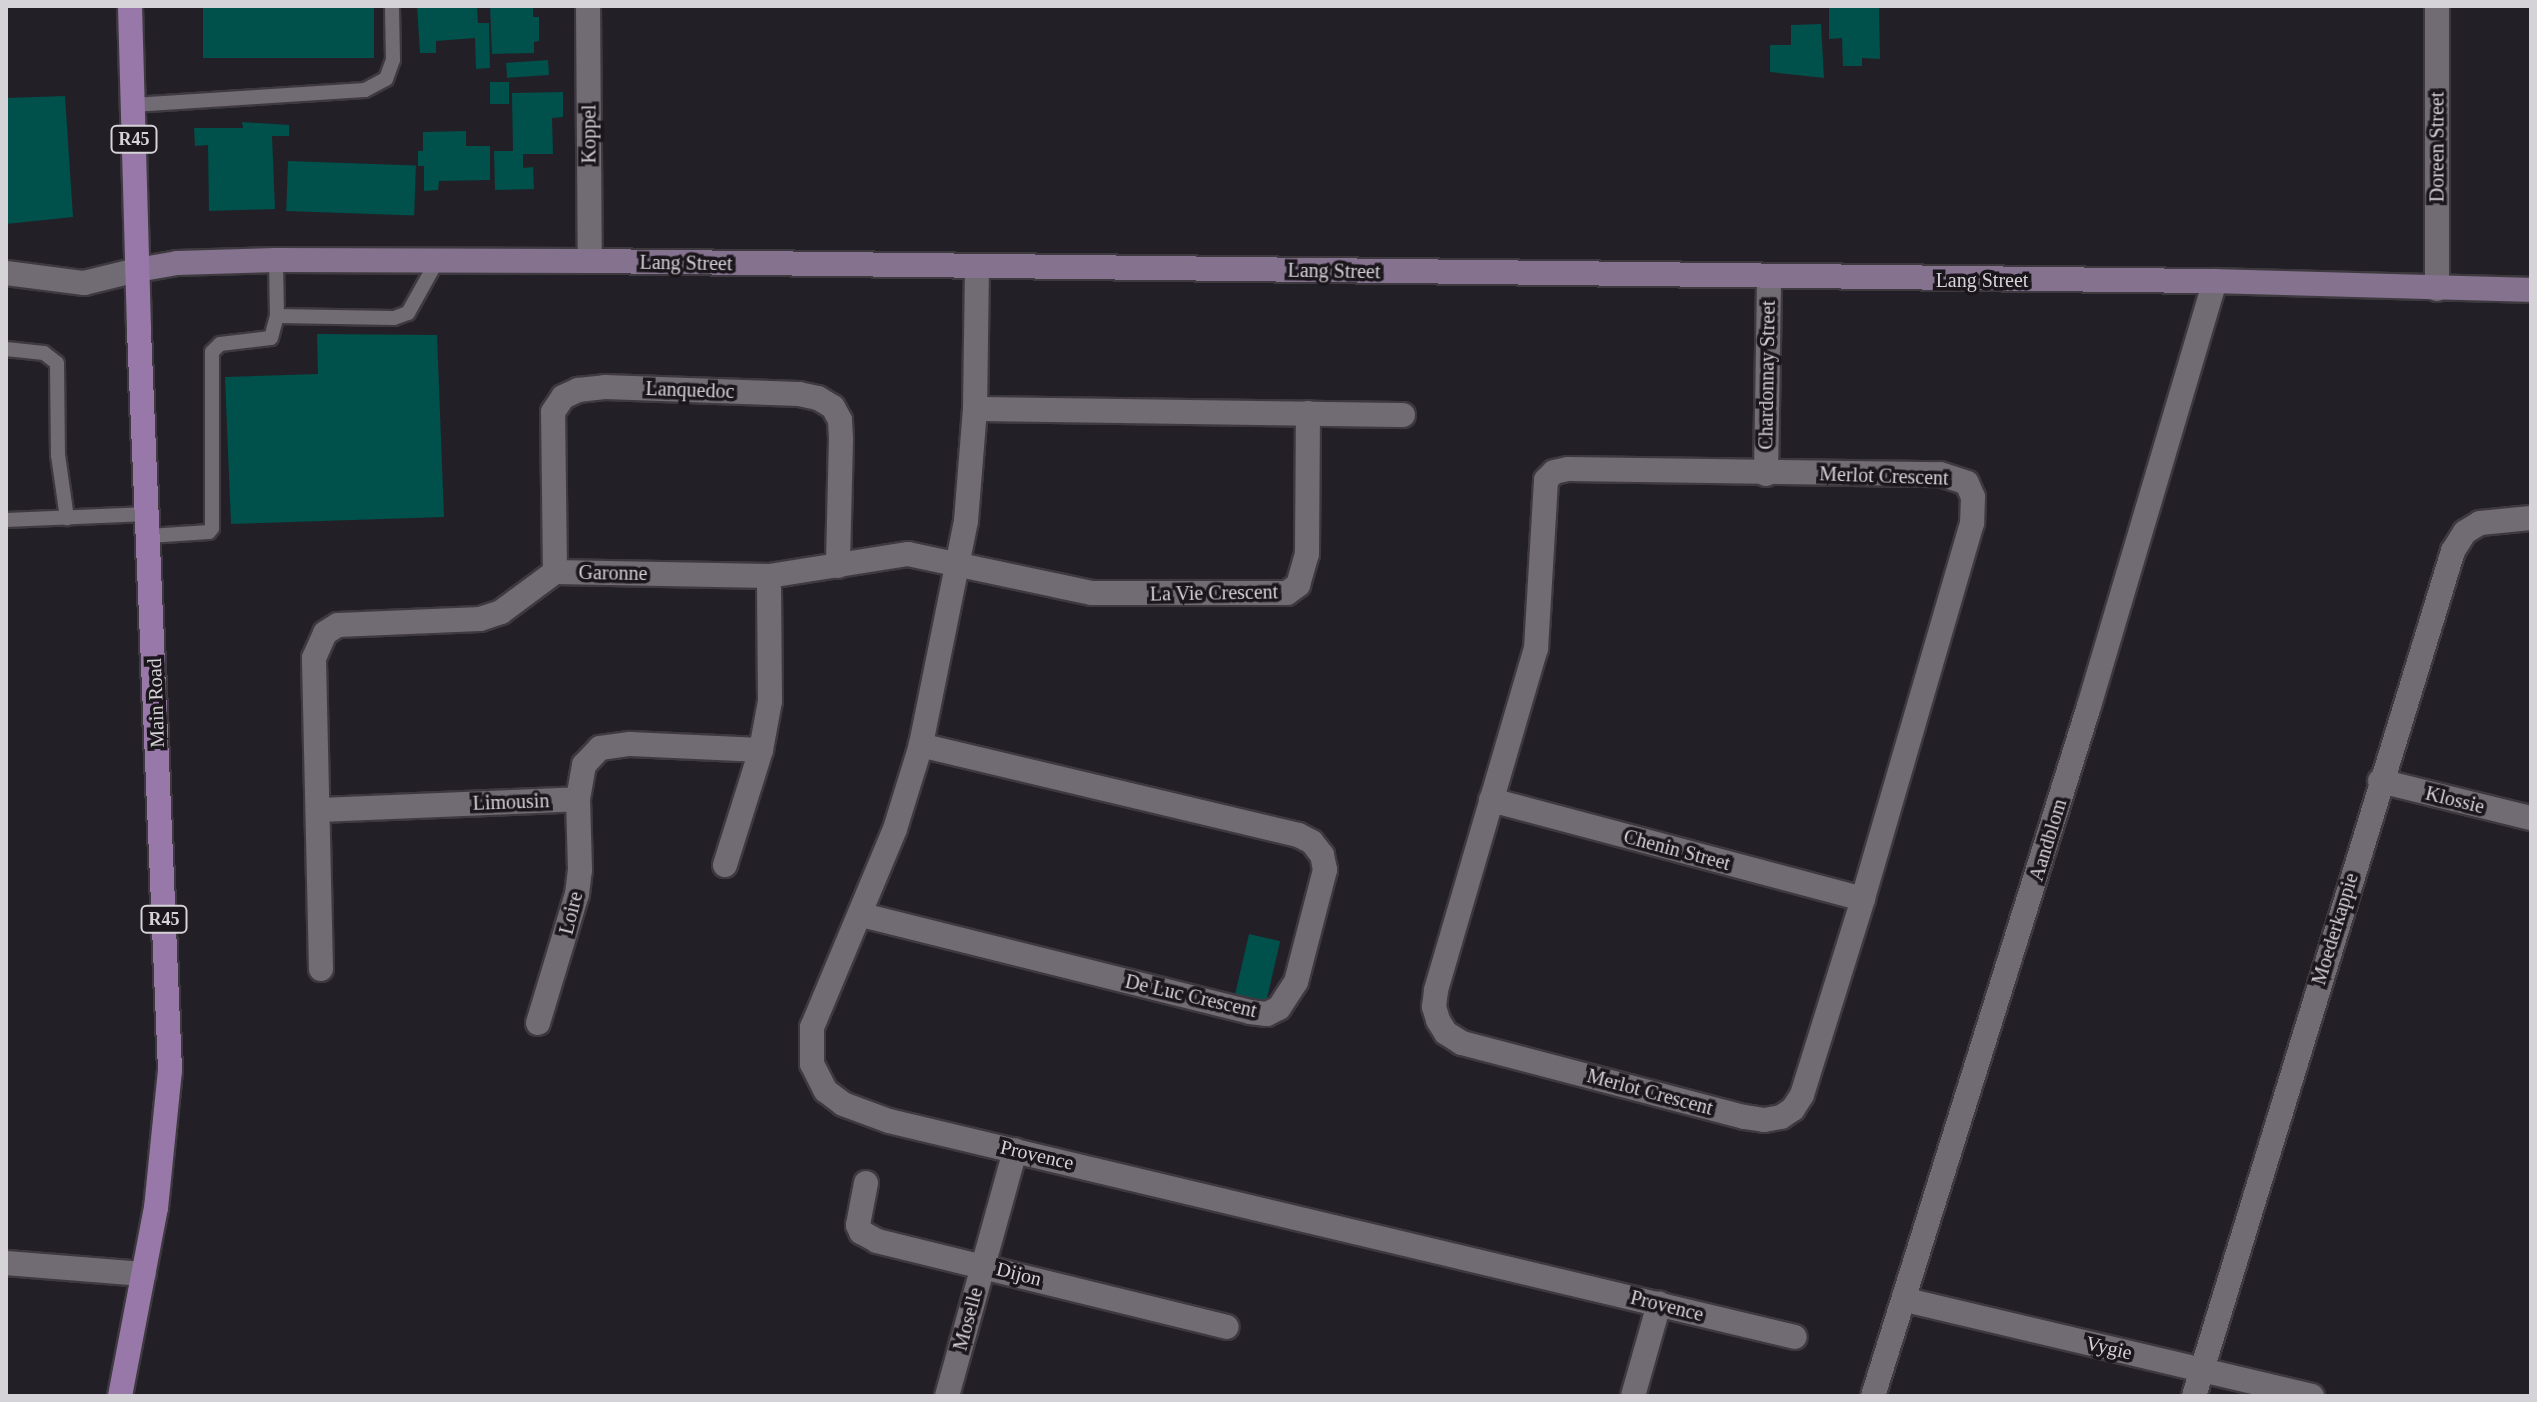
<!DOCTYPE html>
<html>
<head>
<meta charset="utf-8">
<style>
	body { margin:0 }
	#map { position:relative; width:2537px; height:1402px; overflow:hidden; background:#231f26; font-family:"Times New Roman",serif }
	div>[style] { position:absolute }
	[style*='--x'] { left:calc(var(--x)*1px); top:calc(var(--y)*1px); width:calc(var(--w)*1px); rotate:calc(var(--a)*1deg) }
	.building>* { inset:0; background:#00504b; transform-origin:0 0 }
	.roads { filter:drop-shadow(2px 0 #3d393f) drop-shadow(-2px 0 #3d393f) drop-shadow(0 2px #3d393f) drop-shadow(0 -2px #3d393f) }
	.lane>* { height:14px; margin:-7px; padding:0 7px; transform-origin:7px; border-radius:7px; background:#716b74 }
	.street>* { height:24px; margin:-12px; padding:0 12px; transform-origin:12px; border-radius:12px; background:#716b74 }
	.secondary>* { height:24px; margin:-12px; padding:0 12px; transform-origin:12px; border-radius:12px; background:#84728e }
	.primary>* { height:24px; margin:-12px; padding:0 12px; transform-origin:12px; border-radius:12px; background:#9878a8 }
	span { translate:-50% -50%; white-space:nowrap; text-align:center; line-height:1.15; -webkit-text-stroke:7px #1a161c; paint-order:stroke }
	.shield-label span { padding:2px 6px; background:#1a161c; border:2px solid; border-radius:6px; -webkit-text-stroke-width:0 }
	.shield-label { font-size:18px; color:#d6d3d8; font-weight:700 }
	.street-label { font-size:20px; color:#d6d3d8 }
	.frame { position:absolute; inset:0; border:8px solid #d6d3d8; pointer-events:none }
</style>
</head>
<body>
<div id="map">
	<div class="building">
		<div style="left:203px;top:6px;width:171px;height:52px"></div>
		<div style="clip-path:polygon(417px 6px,477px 6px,478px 23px,489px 23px,490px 68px,476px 69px,475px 38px,436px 41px,436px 53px,420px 53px)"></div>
		<div style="clip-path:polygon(490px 6px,533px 6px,533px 17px,539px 17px,539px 41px,534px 42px,534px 53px,492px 54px)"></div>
		<div style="clip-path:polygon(1829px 6px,1879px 6px,1880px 59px,1862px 58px,1862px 66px,1843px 66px,1842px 38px,1829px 39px)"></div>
		<div style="clip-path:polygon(1821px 24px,1824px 78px,1770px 72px,1770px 45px,1791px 45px,1791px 25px)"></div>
		<div style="left:548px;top:60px;width:15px;height:42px;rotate:86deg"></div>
		<div style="left:490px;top:82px;width:19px;height:22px"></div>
		<div style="clip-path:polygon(563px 92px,563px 117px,552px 118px,553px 154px,523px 154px,523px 168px,533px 167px,534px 189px,495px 190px,494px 151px,513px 151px,512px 93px)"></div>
		<div style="clip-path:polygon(65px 96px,73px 217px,6px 224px,6px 98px)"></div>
		<div style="clip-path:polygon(242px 122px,289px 125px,289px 136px,272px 136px,275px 209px,209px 211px,208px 145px,195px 146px,194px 128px,243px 128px)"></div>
		<div style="clip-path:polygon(466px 131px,466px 146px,490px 146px,490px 180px,439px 181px,438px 190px,424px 191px,424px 166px,418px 166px,418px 151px,423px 151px,423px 132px)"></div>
		<div style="left:288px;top:161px;width:128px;height:50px;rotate:2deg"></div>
		<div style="clip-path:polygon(317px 334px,437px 335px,444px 517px,231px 524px,225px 377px,318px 374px)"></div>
		<div style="left:1249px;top:934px;width:32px;height:73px;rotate:13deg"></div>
	</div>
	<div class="roads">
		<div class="lane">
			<div style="--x:133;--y:105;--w:232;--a:-3.7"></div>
			<div style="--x:365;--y:90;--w:24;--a:-28"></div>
			<div style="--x:386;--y:79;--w:20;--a:-70"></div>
			<div style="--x:393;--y:60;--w:54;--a:-91.1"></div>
			<div style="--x:276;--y:260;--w:56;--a:89"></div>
			<div style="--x:277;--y:316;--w:117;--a:1"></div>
			<div style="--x:394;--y:318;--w:15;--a:-20"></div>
			<div style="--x:408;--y:313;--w:60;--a:-60.9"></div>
			<div style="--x:6;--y:349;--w:38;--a:6"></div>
			<div style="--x:44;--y:353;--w:16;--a:38"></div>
			<div style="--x:57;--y:363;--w:92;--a:89.4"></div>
			<div style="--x:58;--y:455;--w:64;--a:81.9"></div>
			<div style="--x:6;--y:520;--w:142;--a:-2.4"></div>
			<div style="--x:149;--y:536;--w:60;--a:-3.8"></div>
			<div style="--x:209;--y:532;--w:5;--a:-53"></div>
			<div style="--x:212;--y:528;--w:176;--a:-90"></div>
			<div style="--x:212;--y:352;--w:11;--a:-45"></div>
			<div style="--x:220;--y:344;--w:51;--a:-6.7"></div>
			<div style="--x:271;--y:338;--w:23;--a:-75"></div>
		</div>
		<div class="street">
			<div style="--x:588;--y:6;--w:255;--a:89.6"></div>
			<div style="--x:977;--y:267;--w:142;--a:90.8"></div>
			<div style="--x:975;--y:409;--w:112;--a:94.6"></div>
			<div style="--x:966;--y:521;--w:228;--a:101.4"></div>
			<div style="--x:921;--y:745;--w:88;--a:107.2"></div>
			<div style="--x:895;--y:829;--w:215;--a:112.7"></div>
			<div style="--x:812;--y:1027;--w:37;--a:90"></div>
			<div style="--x:812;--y:1064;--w:30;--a:63"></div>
			<div style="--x:826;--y:1091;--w:21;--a:37"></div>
			<div style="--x:843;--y:1104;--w:49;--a:20.3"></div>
			<div style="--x:889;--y:1121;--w:931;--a:13.41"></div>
			<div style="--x:6;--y:273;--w:79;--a:7.3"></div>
			<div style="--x:84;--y:283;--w:55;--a:-13.8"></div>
			<div style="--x:2437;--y:289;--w:283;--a:-90"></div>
			<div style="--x:975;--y:409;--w:428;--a:0.8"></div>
			<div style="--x:1568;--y:469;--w:372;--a:0.8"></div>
			<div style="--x:1940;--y:474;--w:28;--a:18"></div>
			<div style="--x:1967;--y:483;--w:15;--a:67"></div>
			<div style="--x:1973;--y:497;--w:26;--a:92"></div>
			<div style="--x:1972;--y:523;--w:391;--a:106.2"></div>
			<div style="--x:1863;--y:899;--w:205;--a:107.3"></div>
			<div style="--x:1802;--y:1095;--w:17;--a:123"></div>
			<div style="--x:1793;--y:1109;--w:14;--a:146"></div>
			<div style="--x:1781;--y:1117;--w:17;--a:170"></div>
			<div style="--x:1764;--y:1120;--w:20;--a:-171"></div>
			<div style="--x:1744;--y:1117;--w:292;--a:-165.3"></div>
			<div style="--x:1462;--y:1043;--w:19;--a:-148"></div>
			<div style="--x:1446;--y:1033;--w:15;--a:-122"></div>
			<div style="--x:1438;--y:1020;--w:14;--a:-107"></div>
			<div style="--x:1434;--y:1007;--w:17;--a:-83"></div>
			<div style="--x:1436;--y:990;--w:355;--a:-73.7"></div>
			<div style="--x:1536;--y:649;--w:169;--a:-86.6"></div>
			<div style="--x:1546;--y:480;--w:11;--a:-45"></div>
			<div style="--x:1554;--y:472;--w:14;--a:-12"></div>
			<div style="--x:1766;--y:474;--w:197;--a:-89.1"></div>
			<div style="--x:555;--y:572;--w:160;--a:-90.7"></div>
			<div style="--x:553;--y:412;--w:18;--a:-56"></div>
			<div style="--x:563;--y:397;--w:17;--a:-25"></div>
			<div style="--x:578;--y:390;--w:27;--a:-6"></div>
			<div style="--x:605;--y:387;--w:194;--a:2.1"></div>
			<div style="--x:799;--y:394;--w:19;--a:12"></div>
			<div style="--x:818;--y:398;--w:17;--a:31"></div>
			<div style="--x:833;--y:407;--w:15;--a:62"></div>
			<div style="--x:840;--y:420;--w:19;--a:87"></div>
			<div style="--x:841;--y:439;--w:127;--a:91.4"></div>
			<div style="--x:2380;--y:781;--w:155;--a:13.8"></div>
			<div style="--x:1491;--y:800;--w:385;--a:14.9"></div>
			<div style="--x:320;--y:810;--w:258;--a:-2.4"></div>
			<div style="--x:578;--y:799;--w:35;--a:-80"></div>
			<div style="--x:584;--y:765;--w:23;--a:-47"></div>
			<div style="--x:600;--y:748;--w:30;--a:-8"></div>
			<div style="--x:630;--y:744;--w:131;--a:2.6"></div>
			<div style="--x:725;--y:865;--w:121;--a:-72.6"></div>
			<div style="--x:761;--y:750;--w:50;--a:-79.6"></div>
			<div style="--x:770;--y:701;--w:125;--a:-90.5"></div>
			<div style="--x:862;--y:915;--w:400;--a:14"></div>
			<div style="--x:1250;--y:1012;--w:17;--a:7"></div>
			<div style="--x:1267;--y:1014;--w:13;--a:-27"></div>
			<div style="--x:1279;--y:1008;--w:31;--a:-57"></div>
			<div style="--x:1296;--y:982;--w:116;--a:-75.5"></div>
			<div style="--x:1325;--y:870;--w:15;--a:-101"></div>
			<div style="--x:1322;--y:855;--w:16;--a:-128"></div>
			<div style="--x:1312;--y:842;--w:16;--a:-153"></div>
			<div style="--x:1298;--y:835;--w:388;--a:-166.6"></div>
			<div style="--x:321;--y:969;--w:311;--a:-91.3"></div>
			<div style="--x:314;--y:658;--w:27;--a:-66"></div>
			<div style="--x:325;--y:633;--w:15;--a:-32"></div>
			<div style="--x:338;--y:625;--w:142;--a:-2.4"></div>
			<div style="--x:480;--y:619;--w:22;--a:-18"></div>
			<div style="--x:501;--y:612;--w:67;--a:-36.5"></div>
			<div style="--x:555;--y:572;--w:214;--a:1.1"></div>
			<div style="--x:769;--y:576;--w:141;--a:-9"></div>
			<div style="--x:908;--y:554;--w:188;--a:12"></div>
			<div style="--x:1092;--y:593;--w:195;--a:0"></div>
			<div style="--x:1287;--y:593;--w:14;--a:-36"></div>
			<div style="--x:1298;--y:585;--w:32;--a:-74"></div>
			<div style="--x:1307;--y:554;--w:141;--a:-89.6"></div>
			<div style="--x:538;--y:1023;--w:135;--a:-73.2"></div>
			<div style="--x:577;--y:894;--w:24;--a:-83"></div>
			<div style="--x:580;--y:870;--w:71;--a:-91.6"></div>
			<div style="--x:866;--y:1183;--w:43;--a:100.8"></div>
			<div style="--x:858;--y:1225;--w:8;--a:67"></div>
			<div style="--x:861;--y:1232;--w:18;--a:29"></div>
			<div style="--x:877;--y:1241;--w:360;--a:13.8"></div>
			<div style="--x:6;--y:1263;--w:138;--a:4.6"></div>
			<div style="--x:1906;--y:1300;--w:417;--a:13.3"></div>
			<div style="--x:947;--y:1396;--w:255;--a:-74.5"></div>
			<div style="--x:1633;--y:1396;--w:96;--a:-74.2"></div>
			<div style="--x:1873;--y:1396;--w:723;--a:-72.62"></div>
			<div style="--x:2089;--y:706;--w:443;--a:-73.5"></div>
			<div style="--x:2194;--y:1396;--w:884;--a:-72.96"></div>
			<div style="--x:2453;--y:551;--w:22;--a:-58"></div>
			<div style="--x:2465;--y:532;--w:17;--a:-31"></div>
			<div style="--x:2480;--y:523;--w:51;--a:-5.6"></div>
		</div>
		<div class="secondary">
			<div style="--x:137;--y:270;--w:41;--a:-9.9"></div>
			<div style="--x:177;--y:263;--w:99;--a:-1.7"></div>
			<div style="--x:276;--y:260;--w:314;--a:0.2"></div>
			<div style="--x:590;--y:261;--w:1625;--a:0.71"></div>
			<div style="--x:2215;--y:281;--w:316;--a:1.6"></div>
		</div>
		<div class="primary">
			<div style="--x:120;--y:1396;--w:191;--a:-79.2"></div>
			<div style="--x:156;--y:1208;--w:139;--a:-84.2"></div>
			<div style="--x:170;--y:1070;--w:742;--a:-92.4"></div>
			<div style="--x:139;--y:329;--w:323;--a:-91.6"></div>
		</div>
	</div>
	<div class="shield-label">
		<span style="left:134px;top:139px">R45</span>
		<span style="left:164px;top:919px">R45</span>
	</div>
	<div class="street-label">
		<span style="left:589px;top:134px;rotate:-90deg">Koppel</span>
		<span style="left:2437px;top:147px;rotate:-90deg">Doreen Street</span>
		<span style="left:686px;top:263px;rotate:1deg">Lang Street</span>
		<span style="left:1334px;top:271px;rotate:1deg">Lang Street</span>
		<span style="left:1982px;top:280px">Lang Street</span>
		<span style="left:1767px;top:375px;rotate:-89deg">Chardonnay Street</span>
		<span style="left:690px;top:390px;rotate:2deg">Lanquedoc</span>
		<span style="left:1884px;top:476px;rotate:2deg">Merlot Crescent</span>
		<span style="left:613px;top:573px;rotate:1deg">Garonne</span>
		<span style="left:1214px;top:593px;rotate:-1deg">La Vie Crescent</span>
		<span style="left:156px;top:703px;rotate:-92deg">Main Road</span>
		<span style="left:2455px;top:800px;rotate:14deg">Klossie</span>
		<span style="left:511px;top:802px;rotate:-2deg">Limousin</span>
		<span style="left:2048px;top:840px;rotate:-73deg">Aandblom</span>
		<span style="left:1677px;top:850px;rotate:15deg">Chenin Street</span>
		<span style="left:571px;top:913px;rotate:-76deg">Loire</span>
		<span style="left:2335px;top:929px;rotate:-73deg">Moederkappie</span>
		<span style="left:1191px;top:996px;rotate:13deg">De Luc Crescent</span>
		<span style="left:1650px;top:1092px;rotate:15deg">Merlot Crescent</span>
		<span style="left:1037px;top:1155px;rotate:13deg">Provence</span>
		<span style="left:1019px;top:1274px;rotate:14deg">Dijon</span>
		<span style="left:1667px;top:1306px;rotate:14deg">Provence</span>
		<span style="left:968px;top:1319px;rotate:-75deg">Moselle</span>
		<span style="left:2109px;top:1348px;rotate:13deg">Vygie</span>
	</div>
	<div class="frame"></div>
</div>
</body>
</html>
